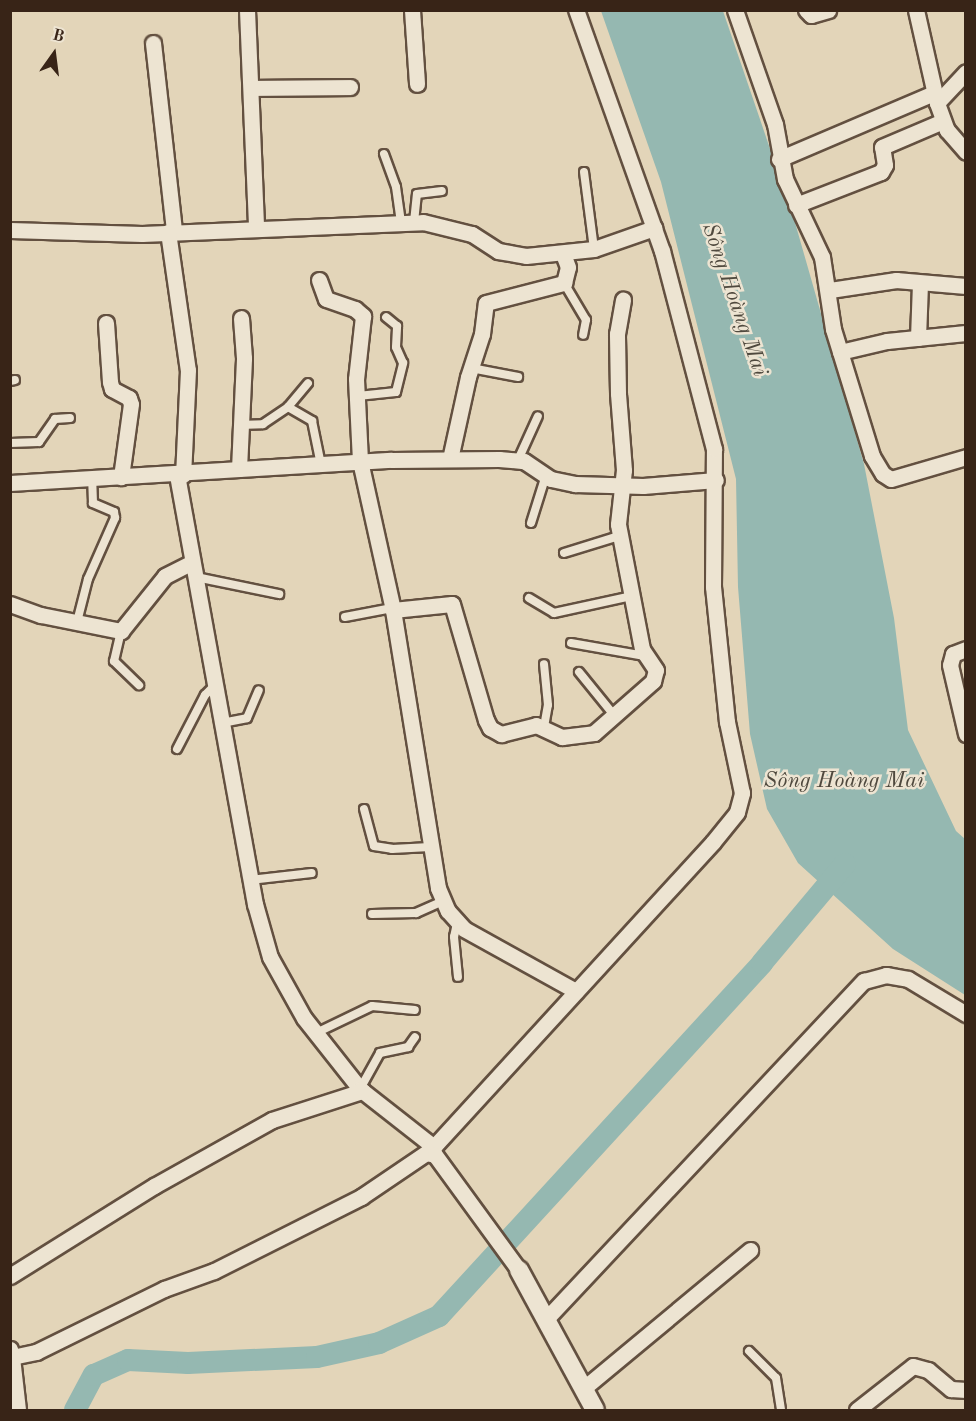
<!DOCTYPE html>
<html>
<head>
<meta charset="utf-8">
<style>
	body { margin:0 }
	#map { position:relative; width:976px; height:1421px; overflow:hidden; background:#e3d5b9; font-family:"Old Standard TT",serif }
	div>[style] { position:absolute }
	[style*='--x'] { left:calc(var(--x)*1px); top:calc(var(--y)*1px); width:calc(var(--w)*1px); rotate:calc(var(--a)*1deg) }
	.water>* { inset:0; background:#95b8b1 }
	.river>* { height:22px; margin:-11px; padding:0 11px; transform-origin:11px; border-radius:11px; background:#95b8b1 }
	.roads { filter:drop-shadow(2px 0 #635040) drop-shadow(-2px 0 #635040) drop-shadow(0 2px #635040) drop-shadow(0 -2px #635040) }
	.service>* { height:8px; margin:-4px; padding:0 4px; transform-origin:4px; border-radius:4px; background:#ede4d2 }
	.minor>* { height:15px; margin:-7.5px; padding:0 7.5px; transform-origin:7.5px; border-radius:7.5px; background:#ede4d2 }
	.tertiary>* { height:18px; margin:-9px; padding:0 9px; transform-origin:9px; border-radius:9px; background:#ede4d2 }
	span { translate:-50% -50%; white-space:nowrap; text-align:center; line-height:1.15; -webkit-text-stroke:5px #ede4d2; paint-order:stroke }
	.water-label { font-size:22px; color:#4f493e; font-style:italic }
	.frame { position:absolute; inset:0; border:12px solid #382417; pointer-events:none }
	.north { position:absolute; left:24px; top:24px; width:60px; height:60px; -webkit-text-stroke:4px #ede4d2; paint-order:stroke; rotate:14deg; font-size:16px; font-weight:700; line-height:24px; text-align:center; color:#382417 }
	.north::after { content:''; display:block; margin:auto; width:21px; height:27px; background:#382417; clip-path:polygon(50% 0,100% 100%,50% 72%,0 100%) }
</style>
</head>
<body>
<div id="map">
	<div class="water">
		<div style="clip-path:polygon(601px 11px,723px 11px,794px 219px,864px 464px,894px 618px,908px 730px,956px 831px,965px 839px,965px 995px,893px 949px,798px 863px,767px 809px,750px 734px,738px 587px,736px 479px,661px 182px)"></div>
	</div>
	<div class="river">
		<div style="--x:75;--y:1410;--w:40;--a:-62"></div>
		<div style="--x:94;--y:1375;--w:37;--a:-24"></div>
		<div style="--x:128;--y:1360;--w:60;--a:2.9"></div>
		<div style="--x:188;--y:1363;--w:129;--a:-2.7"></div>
		<div style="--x:317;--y:1357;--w:64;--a:-12.7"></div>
		<div style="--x:379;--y:1343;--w:66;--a:-24.2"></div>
		<div style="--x:439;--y:1316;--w:478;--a:-47.5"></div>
		<div style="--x:762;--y:963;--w:129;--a:-50"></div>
	</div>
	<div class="roads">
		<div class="service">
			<div style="--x:384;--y:154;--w:35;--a:70"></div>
			<div style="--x:396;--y:187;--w:37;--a:82"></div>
			<div style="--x:584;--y:172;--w:78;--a:82.6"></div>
			<div style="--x:414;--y:222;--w:28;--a:-84"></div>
			<div style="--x:417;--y:194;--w:25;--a:-7"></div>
			<div style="--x:564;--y:283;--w:43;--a:59.3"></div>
			<div style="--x:586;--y:320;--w:15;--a:101"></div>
			<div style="--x:471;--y:368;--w:48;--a:10.8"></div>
			<div style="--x:10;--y:381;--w:5;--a:-11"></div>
			<div style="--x:358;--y:396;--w:38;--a:-6"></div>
			<div style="--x:396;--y:392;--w:30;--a:-76"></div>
			<div style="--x:403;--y:363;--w:17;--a:-114"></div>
			<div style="--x:396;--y:347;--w:21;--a:-87"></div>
			<div style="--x:397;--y:326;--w:14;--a:-141"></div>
			<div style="--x:288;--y:407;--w:28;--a:30"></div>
			<div style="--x:312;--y:421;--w:45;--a:78.4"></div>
			<div style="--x:239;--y:425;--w:24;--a:-2"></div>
			<div style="--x:263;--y:424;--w:30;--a:-34"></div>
			<div style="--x:288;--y:407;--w:31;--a:-50"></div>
			<div style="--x:10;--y:443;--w:29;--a:-2"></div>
			<div style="--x:39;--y:442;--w:28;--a:-55"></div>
			<div style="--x:55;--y:419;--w:15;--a:-4"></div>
			<div style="--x:518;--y:460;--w:48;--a:-65.6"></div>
			<div style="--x:531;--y:523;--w:50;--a:-72.6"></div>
			<div style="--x:564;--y:553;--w:58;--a:-17.2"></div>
			<div style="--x:196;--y:577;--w:85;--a:11.6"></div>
			<div style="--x:529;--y:598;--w:29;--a:31"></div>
			<div style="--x:554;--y:613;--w:79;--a:-12.4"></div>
			<div style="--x:345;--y:617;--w:48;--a:-10.8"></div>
			<div style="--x:77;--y:622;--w:44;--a:-75.7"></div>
			<div style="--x:88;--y:579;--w:67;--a:-66.1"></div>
			<div style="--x:115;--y:518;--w:6;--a:-99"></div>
			<div style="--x:114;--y:512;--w:23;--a:-157"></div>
			<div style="--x:93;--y:503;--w:25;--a:-92"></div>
			<div style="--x:121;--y:631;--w:31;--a:103"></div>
			<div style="--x:114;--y:661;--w:35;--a:44"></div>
			<div style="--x:571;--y:643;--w:75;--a:10"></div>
			<div style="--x:579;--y:672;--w:55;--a:50.9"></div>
			<div style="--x:222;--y:723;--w:25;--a:-11"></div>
			<div style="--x:247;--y:718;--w:30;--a:-67"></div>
			<div style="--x:544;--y:727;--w:22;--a:-80"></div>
			<div style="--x:548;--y:705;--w:41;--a:-95.6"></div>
			<div style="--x:177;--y:749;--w:61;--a:-62.6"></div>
			<div style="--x:205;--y:695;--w:13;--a:-45"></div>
			<div style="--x:364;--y:809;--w:38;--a:75"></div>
			<div style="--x:374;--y:846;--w:18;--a:9"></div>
			<div style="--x:392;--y:849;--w:38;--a:-3"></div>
			<div style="--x:250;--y:880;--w:62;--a:-6.4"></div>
			<div style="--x:372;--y:914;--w:44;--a:-1.3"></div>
			<div style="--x:416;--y:913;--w:30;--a:-24"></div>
			<div style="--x:457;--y:923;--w:14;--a:102"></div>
			<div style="--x:454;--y:937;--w:40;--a:84.3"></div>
			<div style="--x:316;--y:1033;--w:62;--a:-25.7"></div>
			<div style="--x:372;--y:1006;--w:43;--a:5.3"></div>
			<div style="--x:360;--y:1089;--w:41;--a:-60.9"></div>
			<div style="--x:380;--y:1053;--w:29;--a:-12"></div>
			<div style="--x:408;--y:1047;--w:12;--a:-55"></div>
			<div style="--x:749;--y:1351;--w:38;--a:45"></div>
			<div style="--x:776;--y:1378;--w:32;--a:81"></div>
		</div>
		<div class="minor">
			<div style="--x:247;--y:10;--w:217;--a:87.6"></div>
			<div style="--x:412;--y:10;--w:74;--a:86.1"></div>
			<div style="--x:735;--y:10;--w:121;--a:70.7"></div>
			<div style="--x:775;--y:124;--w:56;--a:79.7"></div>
			<div style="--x:785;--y:179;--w:86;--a:64.6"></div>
			<div style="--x:822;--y:257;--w:73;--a:81.3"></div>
			<div style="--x:833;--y:329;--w:133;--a:72.9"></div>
			<div style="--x:872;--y:456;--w:21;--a:59"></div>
			<div style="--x:883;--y:474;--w:9;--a:32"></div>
			<div style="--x:891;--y:479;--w:78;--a:-16.3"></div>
			<div style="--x:806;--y:10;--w:7;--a:45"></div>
			<div style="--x:811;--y:15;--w:18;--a:-16"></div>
			<div style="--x:916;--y:10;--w:95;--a:77.3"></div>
			<div style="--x:937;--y:103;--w:29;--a:70"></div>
			<div style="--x:947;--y:130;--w:29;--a:49"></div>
			<div style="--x:153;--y:43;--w:189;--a:83.6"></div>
			<div style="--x:253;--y:88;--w:97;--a:-0.6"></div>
			<div style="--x:937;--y:103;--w:42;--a:-46.9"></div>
			<div style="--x:779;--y:159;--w:168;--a:-23.1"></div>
			<div style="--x:796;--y:205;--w:91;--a:-21.2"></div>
			<div style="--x:881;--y:172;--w:8;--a:-60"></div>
			<div style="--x:885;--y:165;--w:18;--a:-99"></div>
			<div style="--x:882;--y:147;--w:66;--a:-23.1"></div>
			<div style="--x:10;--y:230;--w:132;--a:1.7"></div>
			<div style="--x:142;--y:234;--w:281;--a:-2.4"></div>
			<div style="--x:423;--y:222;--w:50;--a:13.8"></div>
			<div style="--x:472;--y:234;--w:31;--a:33"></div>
			<div style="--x:498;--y:251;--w:28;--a:10"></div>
			<div style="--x:526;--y:256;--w:68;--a:-5.9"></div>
			<div style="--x:594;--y:249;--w:64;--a:-19.3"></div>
			<div style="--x:168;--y:232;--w:139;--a:81.8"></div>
			<div style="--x:188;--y:370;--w:105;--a:92.7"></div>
			<div style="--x:319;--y:280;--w:20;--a:70"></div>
			<div style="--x:326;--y:299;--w:31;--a:19"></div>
			<div style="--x:355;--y:309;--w:11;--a:41"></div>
			<div style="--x:363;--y:316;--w:63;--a:96.3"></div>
			<div style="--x:356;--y:379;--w:82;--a:87.2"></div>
			<div style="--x:360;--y:461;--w:153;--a:77.5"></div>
			<div style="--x:393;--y:610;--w:282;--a:80.8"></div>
			<div style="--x:438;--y:888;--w:25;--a:67"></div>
			<div style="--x:448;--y:911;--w:24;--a:48"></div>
			<div style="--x:464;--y:929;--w:128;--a:29"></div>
			<div style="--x:830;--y:290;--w:67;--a:-8.6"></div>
			<div style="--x:896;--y:280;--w:70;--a:4.9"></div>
			<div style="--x:106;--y:323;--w:59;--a:86.1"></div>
			<div style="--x:110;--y:382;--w:7;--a:74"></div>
			<div style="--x:112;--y:389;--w:19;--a:28"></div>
			<div style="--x:129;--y:398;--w:6;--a:72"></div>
			<div style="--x:131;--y:404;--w:74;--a:97.8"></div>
			<div style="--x:918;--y:338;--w:54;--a:-87.9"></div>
			<div style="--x:840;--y:352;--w:48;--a:-13.2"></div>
			<div style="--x:887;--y:341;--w:79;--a:-5.8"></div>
			<div style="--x:450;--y:459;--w:84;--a:-77.6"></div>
			<div style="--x:468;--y:377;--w:45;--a:-72"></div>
			<div style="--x:482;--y:334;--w:31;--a:-83"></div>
			<div style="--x:486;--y:303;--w:81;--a:-14.4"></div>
			<div style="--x:564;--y:283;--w:16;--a:-76"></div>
			<div style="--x:568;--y:267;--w:14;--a:-111"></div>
			<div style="--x:239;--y:469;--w:111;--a:-87.4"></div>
			<div style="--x:244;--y:358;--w:40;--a:-94.3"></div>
			<div style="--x:177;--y:475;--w:436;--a:79.7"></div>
			<div style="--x:255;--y:904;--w:55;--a:74.2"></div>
			<div style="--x:270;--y:957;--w:70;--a:60.9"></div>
			<div style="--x:304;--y:1018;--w:90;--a:51.7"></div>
			<div style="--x:360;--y:1089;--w:94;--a:38.1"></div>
			<div style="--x:10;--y:483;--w:382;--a:-3.5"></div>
			<div style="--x:391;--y:460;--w:108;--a:-0.5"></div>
			<div style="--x:499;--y:459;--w:25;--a:5"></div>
			<div style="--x:524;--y:461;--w:32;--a:34"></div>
			<div style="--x:551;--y:479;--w:25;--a:12"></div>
			<div style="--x:575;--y:484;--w:68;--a:1.7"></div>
			<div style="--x:643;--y:486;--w:73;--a:-4.7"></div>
			<div style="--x:10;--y:604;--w:33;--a:20"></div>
			<div style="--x:41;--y:615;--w:82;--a:11.3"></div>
			<div style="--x:121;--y:631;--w:70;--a:-51.3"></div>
			<div style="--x:165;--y:576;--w:29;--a:-27"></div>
			<div style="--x:393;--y:610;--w:59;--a:-5.8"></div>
			<div style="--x:452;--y:604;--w:121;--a:73.7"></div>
			<div style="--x:486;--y:720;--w:9;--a:63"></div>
			<div style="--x:490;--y:728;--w:13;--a:29"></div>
			<div style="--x:501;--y:734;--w:36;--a:-14"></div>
			<div style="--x:536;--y:725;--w:29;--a:25"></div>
			<div style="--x:562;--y:737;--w:32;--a:-7"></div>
			<div style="--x:594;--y:733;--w:79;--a:-41.4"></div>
			<div style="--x:653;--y:681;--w:11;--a:-75"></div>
			<div style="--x:656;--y:670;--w:25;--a:-124"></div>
			<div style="--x:642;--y:649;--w:127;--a:-100.9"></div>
			<div style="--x:618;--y:524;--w:54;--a:-83.7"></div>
			<div style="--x:624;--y:470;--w:77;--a:-94.5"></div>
			<div style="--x:618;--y:393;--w:59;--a:-91"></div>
			<div style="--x:617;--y:334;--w:35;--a:-80"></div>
			<div style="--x:966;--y:649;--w:14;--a:159"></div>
			<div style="--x:953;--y:654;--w:11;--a:105"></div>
			<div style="--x:950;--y:665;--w:71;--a:76.9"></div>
			<div style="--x:429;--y:1152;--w:420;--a:-47.5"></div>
			<div style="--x:713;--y:842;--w:38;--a:-51"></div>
			<div style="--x:737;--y:812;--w:20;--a:-75"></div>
			<div style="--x:742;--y:793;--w:73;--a:-101.9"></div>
			<div style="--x:727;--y:722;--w:136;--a:-95.9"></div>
			<div style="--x:713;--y:587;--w:138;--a:-89.6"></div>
			<div style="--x:714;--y:449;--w:205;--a:-104.7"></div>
			<div style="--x:662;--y:251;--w:256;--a:-109.6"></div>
			<div style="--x:10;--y:1276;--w:170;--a:-32"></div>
			<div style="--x:154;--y:1186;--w:135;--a:-29.2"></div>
			<div style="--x:272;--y:1120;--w:95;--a:-17.9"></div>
			<div style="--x:547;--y:1318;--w:463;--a:-46.8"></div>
			<div style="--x:864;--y:981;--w:23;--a:-15"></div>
			<div style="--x:886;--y:975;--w:22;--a:10"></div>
			<div style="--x:908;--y:979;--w:68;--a:31.1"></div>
			<div style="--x:10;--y:1349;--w:8;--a:76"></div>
			<div style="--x:12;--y:1357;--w:25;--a:-12"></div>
			<div style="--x:36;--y:1352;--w:143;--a:-26.2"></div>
			<div style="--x:164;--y:1289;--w:53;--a:-19.8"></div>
			<div style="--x:214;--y:1271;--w:165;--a:-26.7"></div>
			<div style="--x:361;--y:1197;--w:78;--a:-34.1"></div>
			<div style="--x:426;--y:1153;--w:9;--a:13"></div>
			<div style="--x:435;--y:1155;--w:142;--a:53.9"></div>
			<div style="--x:12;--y:1357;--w:53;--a:83.5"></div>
			<div style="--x:584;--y:1388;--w:216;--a:-39.7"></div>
			<div style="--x:857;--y:1410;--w:71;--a:-38.2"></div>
			<div style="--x:913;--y:1366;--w:16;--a:15"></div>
			<div style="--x:928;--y:1370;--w:30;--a:40"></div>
			<div style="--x:951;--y:1389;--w:15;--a:4"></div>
		</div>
		<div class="tertiary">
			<div style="--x:519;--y:1270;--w:159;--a:61.5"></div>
		</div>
	</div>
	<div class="water-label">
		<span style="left:734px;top:300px;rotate:71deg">Sông Hoàng Mai</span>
		<span style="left:844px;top:782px">Sông Hoàng Mai</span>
	</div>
	<div class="frame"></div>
	<div class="north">B</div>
</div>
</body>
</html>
